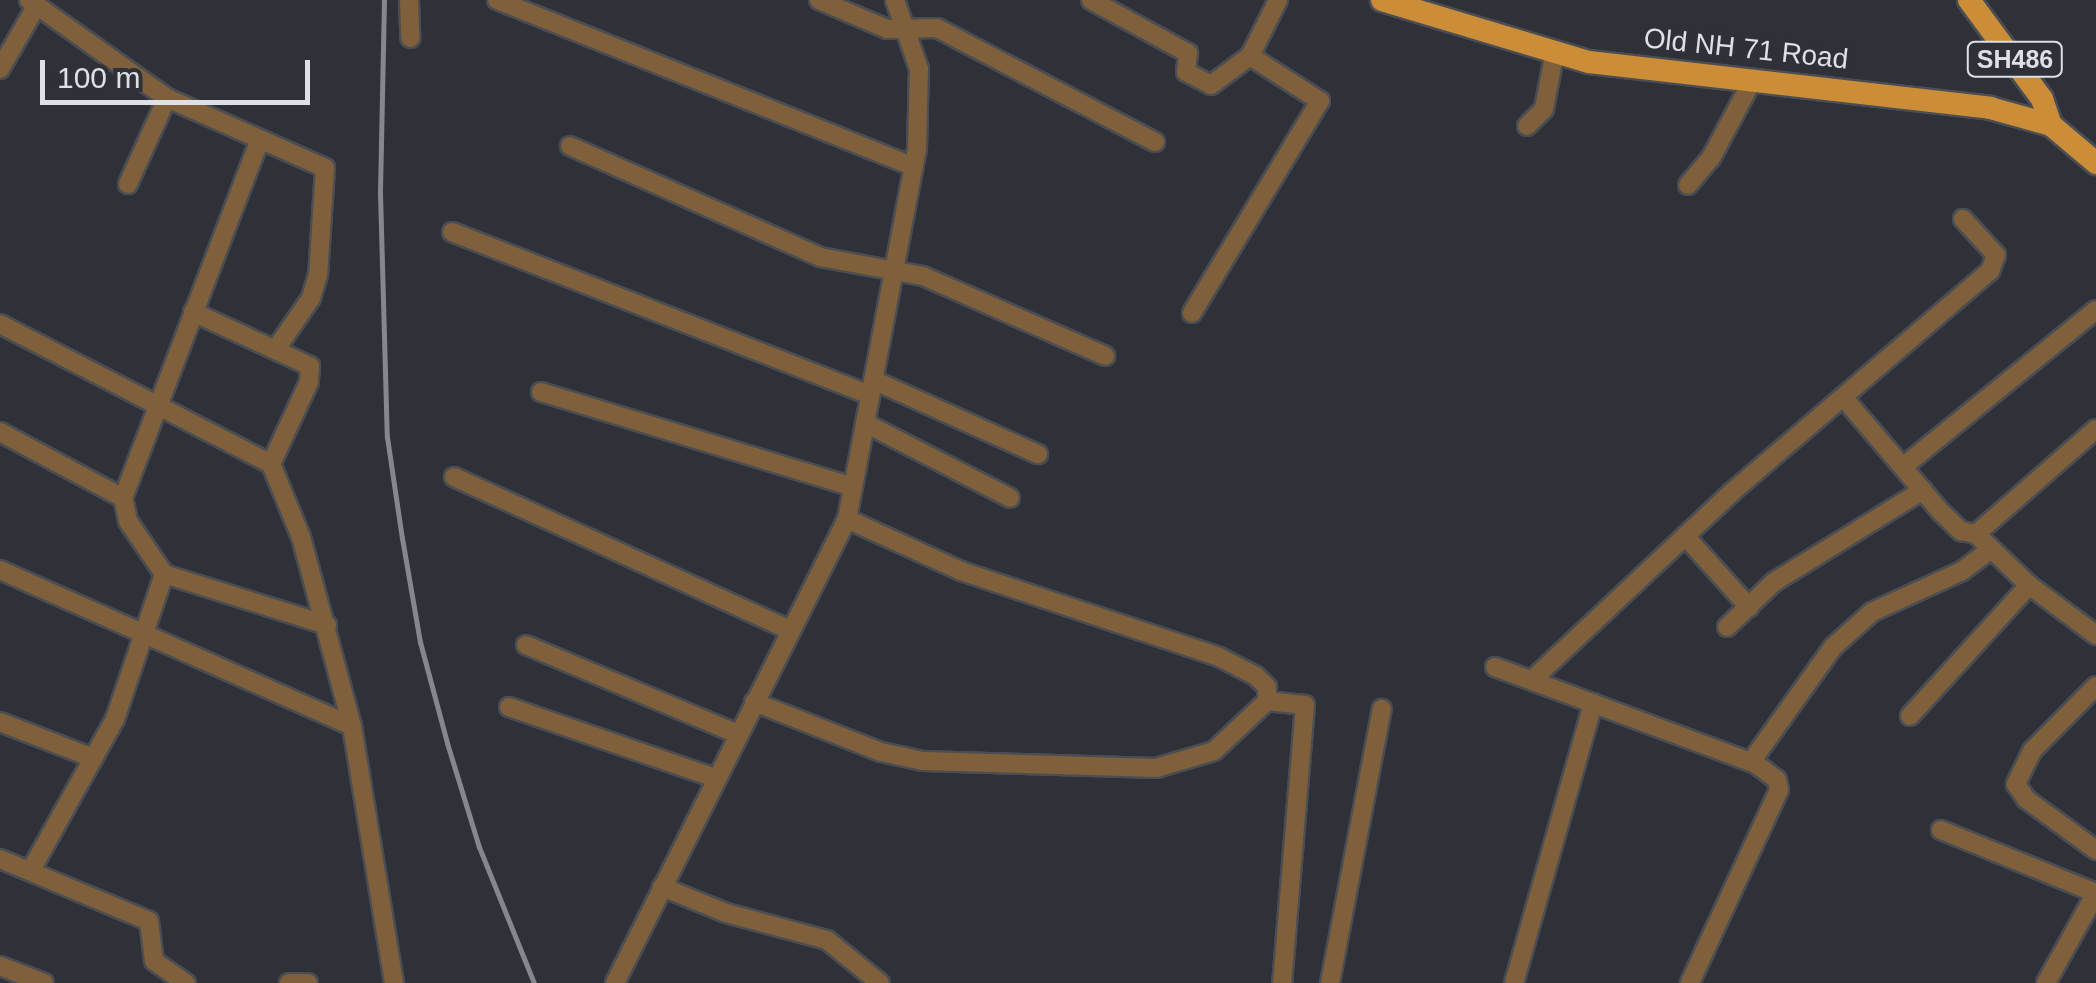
<!DOCTYPE html>
<html>
<head>
<meta charset="utf-8">
<style>
	body { margin:0 }
	#map { position:relative; width:2096px; height:983px; overflow:hidden; background:#2e3137; font-family:Arial,sans-serif }
	div>[style] { position:absolute }
	[style*='--x'] { left:calc(var(--x)*1px); top:calc(var(--y)*1px); width:calc(var(--w)*1px); rotate:calc(var(--a)*1deg) }
	.roads { filter:drop-shadow(2px 0 #4a4d53) drop-shadow(-2px 0 #4a4d53) drop-shadow(0 2px #4a4d53) drop-shadow(0 -2px #4a4d53) }
	.minor>* { height:18px; margin:-9px; padding:0 9px; transform-origin:9px; border-radius:9px; background:#7f603b }
	.major>* { height:22px; margin:-11px; padding:0 11px; transform-origin:11px; border-radius:11px; background:#cc8d38 }
	.rail>* { height:5px; margin:-2.5px; padding:0 2.5px; transform-origin:2.5px; border-radius:2.5px; background:#85878d }
	span { translate:-50% -50%; white-space:nowrap; text-align:center; line-height:1.15; -webkit-text-stroke:10px #2e3137; paint-order:stroke }
	.shield-label span { padding:2px 8px; background:#2e3137; border:2px solid; border-radius:8px; -webkit-text-stroke-width:0 }
	.shield-label { font-size:25px; color:#dfe0e5; font-weight:700 }
	.street-label { font-size:28px; color:#dfe0e5 }
	.scale { position:absolute; left:40px; top:60px; width:270px; height:45px; box-sizing:border-box; border:5px solid #dfe0e5; border-top:0; padding-left:12px; font-size:30px; line-height:35px; white-space:nowrap; color:#dfe0e5; -webkit-text-stroke:8px #2e3137; paint-order:stroke }
</style>
</head>
<body>
<div id="map">
	<div class="roads">
		<div class="minor">
			<div style="--x:29;--y:0;--w:169;--a:35.4"></div>
			<div style="--x:167;--y:98;--w:173;--a:23.9"></div>
			<div style="--x:325;--y:168;--w:107;--a:93.7"></div>
			<div style="--x:318;--y:275;--w:24;--a:107"></div>
			<div style="--x:311;--y:298;--w:58;--a:124.5"></div>
			<div style="--x:409;--y:0;--w:38;--a:88"></div>
			<div style="--x:497;--y:0;--w:449;--a:21.8"></div>
			<div style="--x:819;--y:0;--w:74;--a:23.1"></div>
			<div style="--x:887;--y:29;--w:50;--a:-1.1"></div>
			<div style="--x:937;--y:28;--w:246;--a:27.6"></div>
			<div style="--x:1091;--y:0;--w:111;--a:28.7"></div>
			<div style="--x:1188;--y:53;--w:19;--a:96"></div>
			<div style="--x:1186;--y:72;--w:28;--a:27"></div>
			<div style="--x:1211;--y:85;--w:49;--a:-36.6"></div>
			<div style="--x:1250;--y:56;--w:63;--a:-63.4"></div>
			<div style="--x:0;--y:69;--w:74;--a:-60"></div>
			<div style="--x:1527;--y:126;--w:24;--a:-45"></div>
			<div style="--x:1544;--y:109;--w:54;--a:-79.3"></div>
			<div style="--x:570;--y:146;--w:274;--a:23.9"></div>
			<div style="--x:820;--y:257;--w:105;--a:10.5"></div>
			<div style="--x:923;--y:276;--w:199;--a:23.7"></div>
			<div style="--x:128;--y:184;--w:94;--a:-65.6"></div>
			<div style="--x:1688;--y:185;--w:35;--a:-50"></div>
			<div style="--x:1711;--y:158;--w:83;--a:-61.9"></div>
			<div style="--x:452;--y:232;--w:449;--a:21.3"></div>
			<div style="--x:193;--y:312;--w:129;--a:24.8"></div>
			<div style="--x:310;--y:366;--w:16;--a:94"></div>
			<div style="--x:309;--y:382;--w:90;--a:114.9"></div>
			<div style="--x:1192;--y:313;--w:248;--a:-58.9"></div>
			<div style="--x:1320;--y:101;--w:83;--a:-147.3"></div>
			<div style="--x:0;--y:324;--w:305;--a:27.3"></div>
			<div style="--x:271;--y:464;--w:79;--a:67.7"></div>
			<div style="--x:301;--y:537;--w:196;--a:74.9"></div>
			<div style="--x:352;--y:726;--w:260;--a:80.7"></div>
			<div style="--x:873;--y:380;--w:181;--a:24.2"></div>
			<div style="--x:541;--y:392;--w:326;--a:16.9"></div>
			<div style="--x:1843;--y:397;--w:151;--a:49.6"></div>
			<div style="--x:1941;--y:512;--w:28;--a:44"></div>
			<div style="--x:1961;--y:531;--w:15;--a:11"></div>
			<div style="--x:865;--y:423;--w:163;--a:27.3"></div>
			<div style="--x:0;--y:432;--w:140;--a:28.2"></div>
			<div style="--x:1904;--y:466;--w:247;--a:-39.1"></div>
			<div style="--x:454;--y:477;--w:369;--a:24.5"></div>
			<div style="--x:847;--y:519;--w:125;--a:24.5"></div>
			<div style="--x:961;--y:571;--w:272;--a:18.4"></div>
			<div style="--x:1219;--y:657;--w:42;--a:27.2"></div>
			<div style="--x:1256;--y:676;--w:16;--a:45"></div>
			<div style="--x:1267;--y:687;--w:14;--a:90"></div>
			<div style="--x:1685;--y:536;--w:96;--a:48"></div>
			<div style="--x:0;--y:570;--w:385;--a:23.9"></div>
			<div style="--x:164;--y:574;--w:171;--a:17.4"></div>
			<div style="--x:2029;--y:585;--w:74;--a:-136.1"></div>
			<div style="--x:1976;--y:534;--w:159;--a:-41.2"></div>
			<div style="--x:1727;--y:627;--w:65;--a:-43.8"></div>
			<div style="--x:1774;--y:582;--w:175;--a:-31.7"></div>
			<div style="--x:526;--y:645;--w:230;--a:22.8"></div>
			<div style="--x:1495;--y:667;--w:278;--a:20.4"></div>
			<div style="--x:1756;--y:764;--w:26;--a:37"></div>
			<div style="--x:1777;--y:780;--w:10;--a:79"></div>
			<div style="--x:1779;--y:790;--w:213;--a:114.8"></div>
			<div style="--x:1532;--y:680;--w:274;--a:-43.2"></div>
			<div style="--x:1732;--y:492;--w:340;--a:-40.6"></div>
			<div style="--x:1990;--y:271;--w:17;--a:-69"></div>
			<div style="--x:1996;--y:255;--w:49;--a:-132.5"></div>
			<div style="--x:2096;--y:686;--w:91;--a:134.6"></div>
			<div style="--x:2032;--y:751;--w:37;--a:116"></div>
			<div style="--x:2016;--y:784;--w:18;--a:56"></div>
			<div style="--x:2026;--y:799;--w:87;--a:36.1"></div>
			<div style="--x:754;--y:702;--w:136;--a:21.5"></div>
			<div style="--x:881;--y:752;--w:43;--a:12.1"></div>
			<div style="--x:923;--y:761;--w:233;--a:1.7"></div>
			<div style="--x:1156;--y:768;--w:60;--a:-16.3"></div>
			<div style="--x:1214;--y:751;--w:73;--a:-43.3"></div>
			<div style="--x:1267;--y:701;--w:38;--a:6"></div>
			<div style="--x:1305;--y:705;--w:279;--a:94.7"></div>
			<div style="--x:509;--y:707;--w:218;--a:19"></div>
			<div style="--x:1910;--y:716;--w:177;--a:-47.7"></div>
			<div style="--x:2029;--y:585;--w:84;--a:36.7"></div>
			<div style="--x:0;--y:722;--w:100;--a:21.2"></div>
			<div style="--x:1751;--y:762;--w:141;--a:-54.5"></div>
			<div style="--x:1833;--y:647;--w:52;--a:-41.9"></div>
			<div style="--x:1872;--y:612;--w:99;--a:-24.5"></div>
			<div style="--x:1962;--y:571;--w:36;--a:-37"></div>
			<div style="--x:1941;--y:830;--w:167;--a:22.1"></div>
			<div style="--x:0;--y:859;--w:161;--a:22.6"></div>
			<div style="--x:149;--y:921;--w:40;--a:82.9"></div>
			<div style="--x:154;--y:961;--w:39;--a:35"></div>
			<div style="--x:31;--y:870;--w:173;--a:-60.9"></div>
			<div style="--x:115;--y:719;--w:153;--a:-71.3"></div>
			<div style="--x:164;--y:574;--w:64;--a:-124.2"></div>
			<div style="--x:128;--y:521;--w:24;--a:-102"></div>
			<div style="--x:123;--y:498;--w:384;--a:-69.1"></div>
			<div style="--x:662;--y:887;--w:69;--a:22.1"></div>
			<div style="--x:726;--y:913;--w:105;--a:15"></div>
			<div style="--x:827;--y:940;--w:68;--a:39.1"></div>
			<div style="--x:0;--y:966;--w:47;--a:21.1"></div>
			<div style="--x:289;--y:983;--w:19;--a:0"></div>
			<div style="--x:615;--y:983;--w:519;--a:-63.43"></div>
			<div style="--x:847;--y:519;--w:377;--a:-79.3"></div>
			<div style="--x:917;--y:149;--w:80;--a:-88.6"></div>
			<div style="--x:919;--y:69;--w:73;--a:-109.2"></div>
			<div style="--x:1330;--y:983;--w:279;--a:-79.3"></div>
			<div style="--x:1514;--y:983;--w:291;--a:-74.2"></div>
			<div style="--x:2046;--y:983;--w:103;--a:-60.9"></div>
		</div>
		<div class="major">
			<div style="--x:1382;--y:0;--w:216;--a:16.7"></div>
			<div style="--x:1589;--y:62;--w:404;--a:6.5"></div>
			<div style="--x:1990;--y:108;--w:63;--a:15.6"></div>
			<div style="--x:2051;--y:125;--w:59;--a:40.2"></div>
			<div style="--x:1969;--y:0;--w:123;--a:53.6"></div>
			<div style="--x:2042;--y:99;--w:28;--a:71"></div>
		</div>
	</div>
	<div class="rail">
		<div style="--x:384;--y:0;--w:193;--a:91.2"></div>
		<div style="--x:380;--y:193;--w:244;--a:88.4"></div>
		<div style="--x:387;--y:437;--w:102;--a:81.6"></div>
		<div style="--x:402;--y:538;--w:106;--a:80.2"></div>
		<div style="--x:420;--y:642;--w:105;--a:75"></div>
		<div style="--x:447;--y:743;--w:109;--a:72.9"></div>
		<div style="--x:479;--y:847;--w:147;--a:68"></div>
	</div>
	<div class="shield-label">
		<span style="left:2015px;top:59px">SH486</span>
	</div>
	<div class="street-label">
		<span style="left:1746px;top:49px;rotate:6deg">Old NH 71 Road</span>
	</div>
	<div class="scale">100 m</div>
</div>
</body>
</html>
